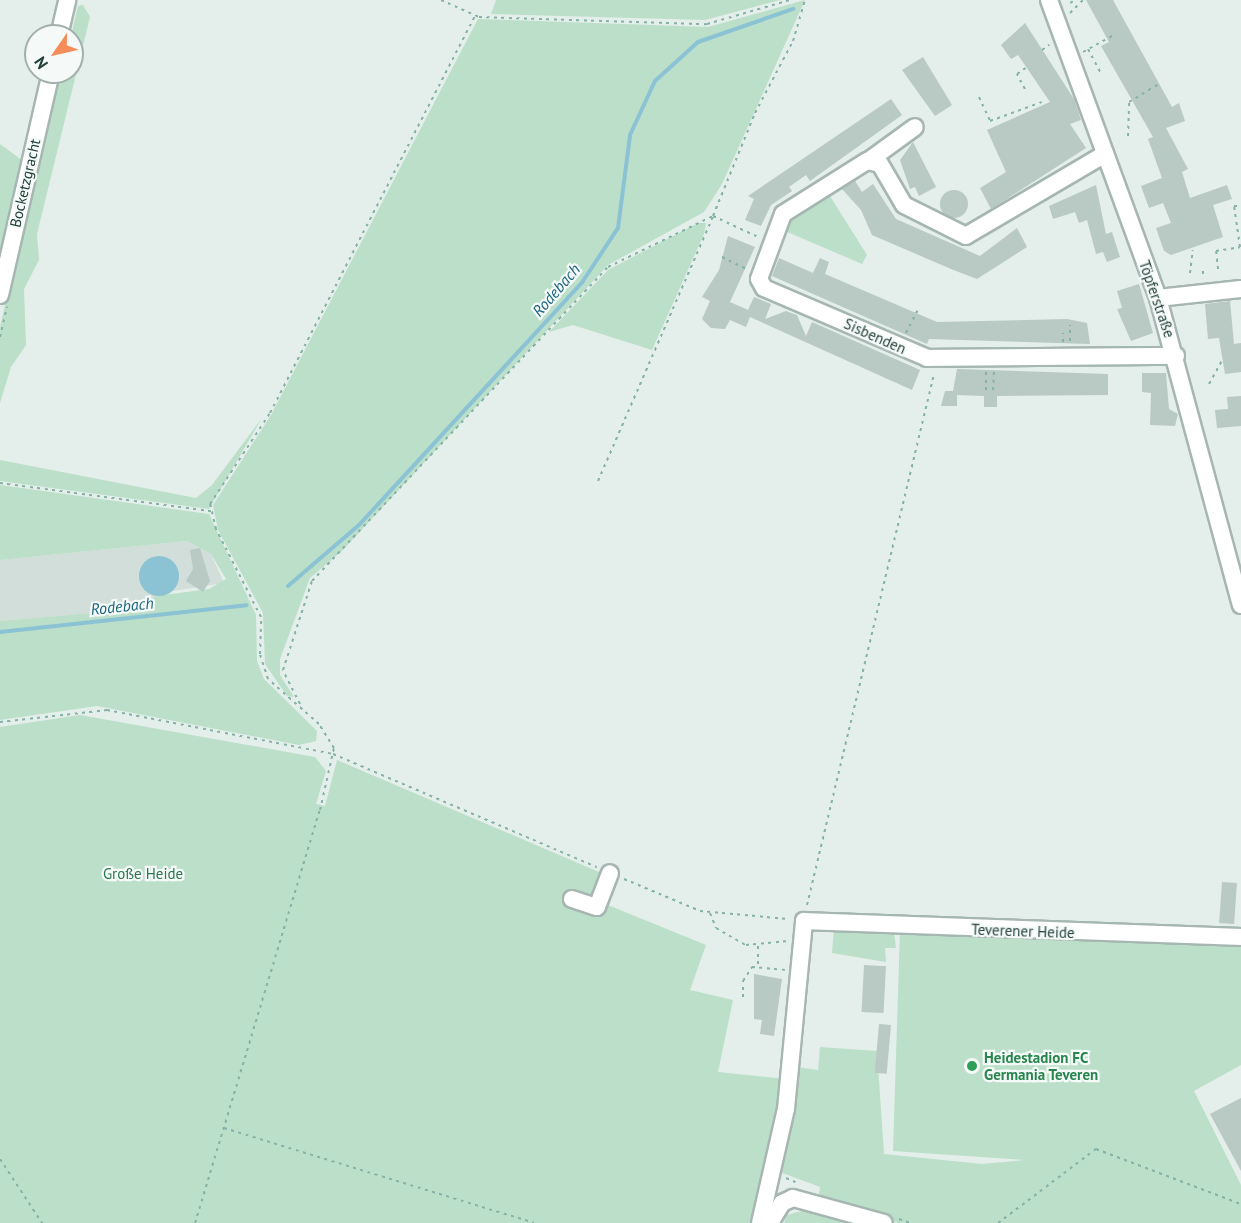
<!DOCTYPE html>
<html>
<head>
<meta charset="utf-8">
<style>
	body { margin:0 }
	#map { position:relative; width:1241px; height:1223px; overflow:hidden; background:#e4eeea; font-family:"PT Sans",sans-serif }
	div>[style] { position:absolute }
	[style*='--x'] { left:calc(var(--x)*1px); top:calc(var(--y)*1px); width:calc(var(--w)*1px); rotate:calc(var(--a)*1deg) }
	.built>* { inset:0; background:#d2ded9 }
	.green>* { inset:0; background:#bcdfc9 }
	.water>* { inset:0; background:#8bc3d4 }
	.round { border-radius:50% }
	.stream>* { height:4px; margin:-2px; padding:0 2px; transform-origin:2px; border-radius:2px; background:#8bc3d4 }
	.building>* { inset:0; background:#b9c9c4; transform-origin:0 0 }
	.path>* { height:2px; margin-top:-1px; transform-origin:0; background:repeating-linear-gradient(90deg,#84b2a7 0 3px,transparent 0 7.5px) }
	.roads { filter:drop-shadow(2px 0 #a6b6b2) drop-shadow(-2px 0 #a6b6b2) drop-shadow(0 2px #a6b6b2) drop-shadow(0 -2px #a6b6b2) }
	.minor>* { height:16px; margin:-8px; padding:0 8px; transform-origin:8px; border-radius:8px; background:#fff }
	.dots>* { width:16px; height:16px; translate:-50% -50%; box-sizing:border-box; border:3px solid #f5faf8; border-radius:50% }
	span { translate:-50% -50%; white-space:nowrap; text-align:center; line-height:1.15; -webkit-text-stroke:4.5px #f5faf8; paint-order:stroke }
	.street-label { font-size:15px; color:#23403b }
	.park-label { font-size:15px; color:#2b7850 }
	.leisure-label { font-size:15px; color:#27864d; font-weight:700 }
	.left { translate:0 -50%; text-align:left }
	.water-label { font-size:16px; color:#1a657e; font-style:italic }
	.north { position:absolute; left:24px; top:24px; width:60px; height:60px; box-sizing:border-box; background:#f5faf8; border:2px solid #a1b0ac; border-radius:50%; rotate:236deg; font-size:16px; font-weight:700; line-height:24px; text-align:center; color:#23403b }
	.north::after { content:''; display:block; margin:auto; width:21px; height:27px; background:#f58d5a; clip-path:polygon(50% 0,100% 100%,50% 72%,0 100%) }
</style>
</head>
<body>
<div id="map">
	<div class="built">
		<div style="clip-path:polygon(187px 541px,211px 554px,224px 583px,173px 591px,138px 609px,0 621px,0 560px)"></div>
	</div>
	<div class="green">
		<div style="clip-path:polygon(496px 0,780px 0,705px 20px,491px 14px)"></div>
		<div style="clip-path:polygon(805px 0,722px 184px,704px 212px,608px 265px,342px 551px,310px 578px,280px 659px,280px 675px,294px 697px,287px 696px,265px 664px,263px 613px,218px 530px,213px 505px,271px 415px,478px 19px,708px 27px)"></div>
		<div style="clip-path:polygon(83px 5px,90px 17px,37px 234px,39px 260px,24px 289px,26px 345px,11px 367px,0 403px,0 327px,58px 72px,72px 72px,71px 36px,78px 6px)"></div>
		<div style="clip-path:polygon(0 144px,23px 161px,0 269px)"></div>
		<div style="clip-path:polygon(828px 193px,867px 255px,862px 264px,785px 231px,791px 216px)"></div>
		<div style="clip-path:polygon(698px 223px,706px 223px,704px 234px,652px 350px,573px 325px,549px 332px,608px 270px)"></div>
		<div style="clip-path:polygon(262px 418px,209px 509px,0 481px,0 460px,196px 498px,212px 485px)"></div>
		<div style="clip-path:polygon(0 485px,209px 514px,256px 615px,257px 661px,264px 679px,317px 731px,316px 741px,299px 745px,97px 706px,0 720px,0 621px,137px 609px,156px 596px,209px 589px,226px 579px,211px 554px,187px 541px,0 560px)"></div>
		<div style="clip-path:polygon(80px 715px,315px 757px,326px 771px,316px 804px,325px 806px,337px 760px,599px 872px,603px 903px,706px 945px,690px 990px,733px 1000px,718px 1072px,786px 1079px,757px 1223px,0 1223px,0 727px)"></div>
		<div style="clip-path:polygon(834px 929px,894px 933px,896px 948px,885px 948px,886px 962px,832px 953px)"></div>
		<div style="clip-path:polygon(900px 931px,1241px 942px,1241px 1065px,1194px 1091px,1241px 1185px,1241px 1223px,897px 1223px,819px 1195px,820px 1187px,780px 1172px,797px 1067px,818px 1070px,820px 1047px,877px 1051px,884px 1154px,982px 1164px,1025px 1160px,893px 1151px)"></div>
		<div style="clip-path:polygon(809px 1209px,868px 1223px,784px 1223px,787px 1215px)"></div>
	</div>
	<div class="water">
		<div class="round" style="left:139px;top:556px;width:40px;height:40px"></div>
	</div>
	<div class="stream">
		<div style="--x:288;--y:586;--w:94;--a:-40.7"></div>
		<div style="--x:359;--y:525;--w:331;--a:-47.4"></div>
		<div style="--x:583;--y:281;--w:64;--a:-56.6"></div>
		<div style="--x:618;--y:228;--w:94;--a:-82.6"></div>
		<div style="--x:630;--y:135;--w:60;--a:-65.2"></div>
		<div style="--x:655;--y:81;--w:58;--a:-42.2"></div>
		<div style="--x:698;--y:42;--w:101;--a:-19.2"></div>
		<div style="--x:0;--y:632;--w:248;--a:-6.2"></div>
	</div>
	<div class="building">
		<div style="clip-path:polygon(1086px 0,1113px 0,1172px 107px,1179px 103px,1185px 121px,1166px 128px,1188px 169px,1182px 172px,1190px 198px,1227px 185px,1232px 199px,1213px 205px,1223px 237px,1171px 255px,1164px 251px,1156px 228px,1171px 223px,1163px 203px,1149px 208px,1141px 186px,1162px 178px,1148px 139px,1153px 137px,1101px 46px,1109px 42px)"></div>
		<div style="clip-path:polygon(1025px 23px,1074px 99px,1081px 120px,1070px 124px,1086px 148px,991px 209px,980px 188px,1006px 172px,987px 130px,1050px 102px,1018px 55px,1011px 59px,1001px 45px)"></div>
		<div style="clip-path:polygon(923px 57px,952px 105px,935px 116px,902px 70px)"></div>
		<div style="clip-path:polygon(891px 99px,902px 115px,810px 181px,806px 175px,789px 187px,792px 191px,771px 205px,761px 226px,745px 220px,754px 199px,748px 196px)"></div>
		<div style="clip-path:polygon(913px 142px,936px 187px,919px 196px,915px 187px,910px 189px,900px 160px)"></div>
		<div style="clip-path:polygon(855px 181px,862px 192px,873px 184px,896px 219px,980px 256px,1017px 228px,1027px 247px,977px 279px,951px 269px,872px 235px,861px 210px,842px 189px)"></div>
		<div style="clip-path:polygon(1096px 185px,1106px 234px,1112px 232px,1120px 257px,1107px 262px,1103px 252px,1096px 254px,1087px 220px,1079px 223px,1075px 212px,1053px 219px,1049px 206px)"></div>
		<div class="round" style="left:940px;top:190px;width:28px;height:28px"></div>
		<div style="clip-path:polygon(728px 236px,755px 247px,730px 302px,748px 310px,754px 297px,771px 304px,765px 319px,786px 311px,797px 315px,806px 336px,812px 322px,920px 370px,912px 390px,750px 317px,746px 327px,730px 320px,725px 329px,711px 328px,702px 319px,710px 301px,702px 297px,719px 270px)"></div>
		<div style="clip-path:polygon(779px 258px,813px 273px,820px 258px,829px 262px,825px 274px,937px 322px,1067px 319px,1087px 323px,1090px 344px,929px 339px,927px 344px,772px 276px)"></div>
		<div style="clip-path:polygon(1139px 284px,1153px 333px,1131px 341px,1117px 309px,1122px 308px,1117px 291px)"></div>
		<div style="clip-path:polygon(1230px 301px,1234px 344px,1241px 343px,1241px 372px,1225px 374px,1219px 338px,1208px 339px,1205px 304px)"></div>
		<div style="clip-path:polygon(957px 369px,1108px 374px,1108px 395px,997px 396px,997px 407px,984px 407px,984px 396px,957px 395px,957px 406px,941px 406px,945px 391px,953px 391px)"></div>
		<div style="clip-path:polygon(1142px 373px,1166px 373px,1169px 409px,1178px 414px,1175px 426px,1150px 425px,1151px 393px,1142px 392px)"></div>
		<div style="clip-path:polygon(1241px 396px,1241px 426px,1217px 428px,1215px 410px,1228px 409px,1227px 397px)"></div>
		<div style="clip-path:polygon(200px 548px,210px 581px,203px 592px,186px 581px,193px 569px,190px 550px)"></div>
		<div style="left:1222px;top:882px;width:15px;height:41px;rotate:4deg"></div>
		<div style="left:864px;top:965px;width:22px;height:47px;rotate:3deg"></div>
		<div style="clip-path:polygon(754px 974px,782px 979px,774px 1036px,760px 1034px,762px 1020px,754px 1019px)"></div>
		<div style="left:879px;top:1024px;width:12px;height:49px;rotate:5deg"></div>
		<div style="clip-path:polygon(1241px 1098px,1241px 1171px,1210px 1114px)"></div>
	</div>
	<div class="path">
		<div style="--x:441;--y:0;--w:42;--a:24.1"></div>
		<div style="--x:479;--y:17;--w:228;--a:1.8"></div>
		<div style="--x:707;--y:24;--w:86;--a:-16.1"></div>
		<div style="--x:1070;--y:3;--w:6;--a:-31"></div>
		<div style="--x:1070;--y:13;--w:18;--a:-45"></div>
		<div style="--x:1088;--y:49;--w:26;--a:62"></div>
		<div style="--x:1042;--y:50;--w:9;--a:-36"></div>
		<div style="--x:1083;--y:52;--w:37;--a:-29"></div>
		<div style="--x:1025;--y:89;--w:17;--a:-118"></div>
		<div style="--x:1017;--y:74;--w:12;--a:-35"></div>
		<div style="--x:979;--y:97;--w:26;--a:65"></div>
		<div style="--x:990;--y:121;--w:55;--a:-20.1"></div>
		<div style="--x:1128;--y:136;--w:34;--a:-88"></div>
		<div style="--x:1129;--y:102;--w:35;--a:-31"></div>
		<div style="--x:722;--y:257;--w:28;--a:26"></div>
		<div style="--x:1218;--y:269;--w:18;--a:-96"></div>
		<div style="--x:1216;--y:251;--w:24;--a:-9"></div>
		<div style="--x:1240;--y:247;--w:41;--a:-98.3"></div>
		<div style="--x:1234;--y:206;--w:7;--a:0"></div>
		<div style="--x:1203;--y:271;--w:7;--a:90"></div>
		<div style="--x:1190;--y:273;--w:23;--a:-83"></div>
		<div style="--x:906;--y:333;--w:25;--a:-63"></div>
		<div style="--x:0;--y:337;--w:31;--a:-77"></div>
		<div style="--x:1070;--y:341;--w:16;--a:-90"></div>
		<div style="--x:1063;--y:342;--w:9;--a:-90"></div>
		<div style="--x:1209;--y:384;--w:26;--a:-61"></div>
		<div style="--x:986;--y:390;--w:18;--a:-90"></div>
		<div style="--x:993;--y:390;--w:18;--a:-87"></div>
		<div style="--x:598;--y:481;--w:289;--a:-66.5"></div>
		<div style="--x:713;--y:216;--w:50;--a:25"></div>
		<div style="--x:0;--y:483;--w:213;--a:7.6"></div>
		<div style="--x:300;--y:704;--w:38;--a:-117"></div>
		<div style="--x:283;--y:670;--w:94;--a:-72"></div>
		<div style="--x:312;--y:581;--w:432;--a:-46.7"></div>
		<div style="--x:608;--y:267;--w:117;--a:-25.9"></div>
		<div style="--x:713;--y:216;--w:111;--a:-67.8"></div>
		<div style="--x:755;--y:113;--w:81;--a:-62.2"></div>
		<div style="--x:793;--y:41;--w:43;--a:-73.7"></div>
		<div style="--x:0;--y:722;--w:108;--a:-6.4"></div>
		<div style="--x:107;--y:710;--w:230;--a:11"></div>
		<div style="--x:333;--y:754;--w:287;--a:23.2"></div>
		<div style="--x:624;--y:879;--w:82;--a:22.8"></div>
		<div style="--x:700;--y:911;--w:88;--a:5.2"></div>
		<div style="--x:807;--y:905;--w:546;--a:-76.55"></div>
		<div style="--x:710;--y:913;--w:16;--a:68"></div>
		<div style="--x:716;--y:928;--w:34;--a:30"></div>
		<div style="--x:746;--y:945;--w:42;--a:-5.4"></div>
		<div style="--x:758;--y:946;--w:21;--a:90"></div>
		<div style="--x:743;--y:997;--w:16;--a:-90"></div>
		<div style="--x:743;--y:981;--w:17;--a:-57"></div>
		<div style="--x:752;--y:967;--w:33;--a:5"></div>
		<div style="--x:224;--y:1128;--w:324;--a:17"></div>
		<div style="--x:0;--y:1159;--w:77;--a:56.7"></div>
		<div style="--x:786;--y:1178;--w:12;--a:24"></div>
		<div style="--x:899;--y:1219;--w:12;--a:20"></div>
		<div style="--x:195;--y:1223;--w:432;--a:-73.2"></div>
		<div style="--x:320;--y:810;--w:64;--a:-77.3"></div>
		<div style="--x:334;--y:748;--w:28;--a:-122"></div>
		<div style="--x:319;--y:724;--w:68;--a:-138.6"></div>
		<div style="--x:268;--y:679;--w:26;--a:-108"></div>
		<div style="--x:260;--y:654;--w:37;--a:-88"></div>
		<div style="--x:261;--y:617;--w:99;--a:-117.1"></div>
		<div style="--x:216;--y:529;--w:26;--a:-103"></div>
		<div style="--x:210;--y:504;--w:109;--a:-56.6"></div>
		<div style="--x:270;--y:413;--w:448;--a:-62.7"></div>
		<div style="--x:998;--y:1223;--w:123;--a:-37.1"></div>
		<div style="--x:1096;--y:1149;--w:155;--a:20.8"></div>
	</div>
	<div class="roads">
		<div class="minor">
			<div style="--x:1049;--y:0;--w:317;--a:69.9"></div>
			<div style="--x:1158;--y:298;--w:318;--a:74.9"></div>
			<div style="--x:59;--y:36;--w:37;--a:-77"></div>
			<div style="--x:1105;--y:154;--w:161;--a:149.5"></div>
			<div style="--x:966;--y:236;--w:69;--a:-153.4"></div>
			<div style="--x:904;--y:205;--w:48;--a:-120.3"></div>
			<div style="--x:880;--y:164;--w:13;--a:-167"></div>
			<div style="--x:867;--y:161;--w:99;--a:147.8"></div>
			<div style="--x:783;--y:214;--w:69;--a:110.3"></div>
			<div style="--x:759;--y:279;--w:10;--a:61"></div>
			<div style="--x:764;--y:288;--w:177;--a:23.2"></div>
			<div style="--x:927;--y:358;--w:249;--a:-0.5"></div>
			<div style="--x:871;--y:159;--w:54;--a:-36"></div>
			<div style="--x:0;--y:295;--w:229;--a:-77.1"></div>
			<div style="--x:1158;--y:298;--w:83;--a:-6.2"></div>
			<div style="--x:572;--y:899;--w:26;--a:18"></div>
			<div style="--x:597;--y:907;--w:36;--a:-69"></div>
			<div style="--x:760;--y:1223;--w:117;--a:-77.2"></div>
			<div style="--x:786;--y:1109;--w:189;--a:-84.5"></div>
			<div style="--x:804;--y:921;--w:437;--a:2.1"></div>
			<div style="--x:770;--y:1223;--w:23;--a:-59"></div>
			<div style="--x:782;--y:1203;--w:12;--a:-24"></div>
			<div style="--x:793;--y:1198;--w:94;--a:15.4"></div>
		</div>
	</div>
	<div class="dots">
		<div style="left:972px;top:1066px;background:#2e9e5b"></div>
	</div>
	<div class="street-label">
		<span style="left:25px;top:183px;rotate:-77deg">Bocketzgracht</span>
		<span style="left:1157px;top:299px;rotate:71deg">Töpferstraße</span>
		<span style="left:875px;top:336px;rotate:24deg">Sisbenden</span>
		<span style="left:1023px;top:931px;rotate:2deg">Teverener Heide</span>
	</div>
	<div class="park-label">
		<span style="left:143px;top:874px">Große Heide</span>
	</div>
	<div class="leisure-label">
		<span class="left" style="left:984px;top:1066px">Heidestadion FC<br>Germania Teveren</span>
	</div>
	<div class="water-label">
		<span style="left:556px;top:290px;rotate:-49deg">Rodebach</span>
		<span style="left:122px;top:606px;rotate:-6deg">Rodebach</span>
	</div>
	<div class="north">N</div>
</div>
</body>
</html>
